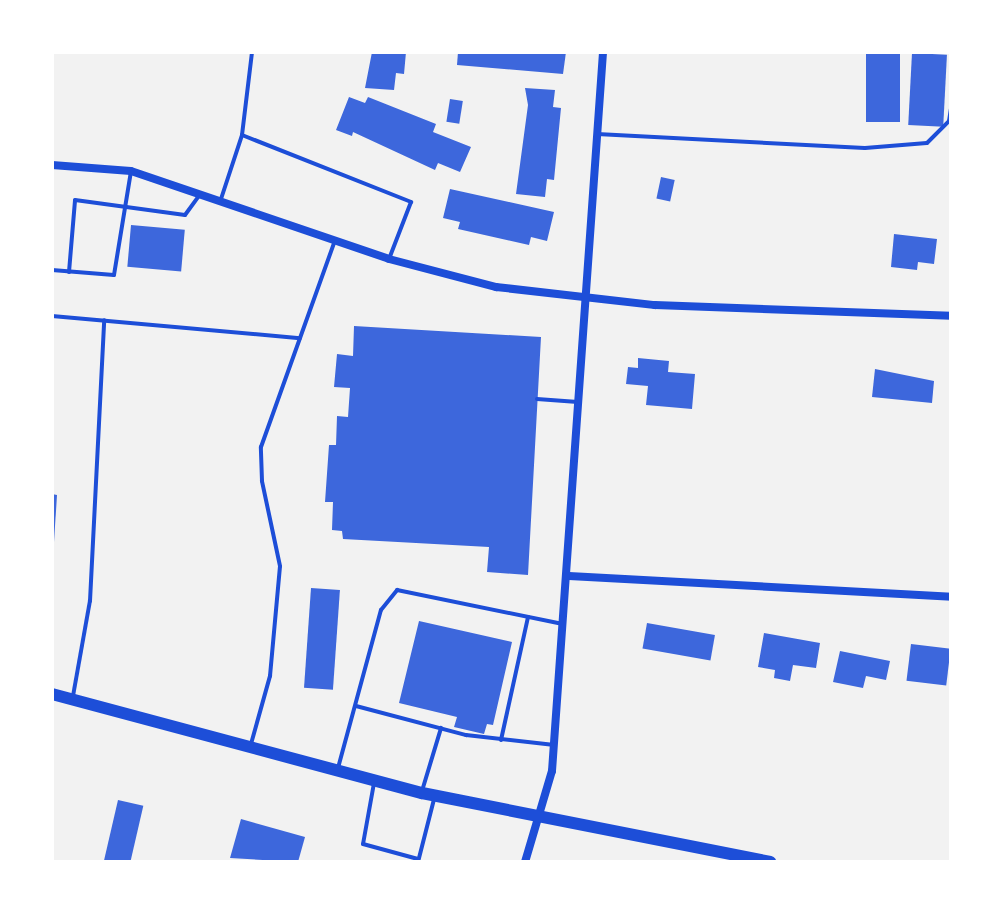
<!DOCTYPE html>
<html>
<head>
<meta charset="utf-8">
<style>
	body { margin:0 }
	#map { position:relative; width:1003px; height:914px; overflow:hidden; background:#f2f2f2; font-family:"Exo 2",sans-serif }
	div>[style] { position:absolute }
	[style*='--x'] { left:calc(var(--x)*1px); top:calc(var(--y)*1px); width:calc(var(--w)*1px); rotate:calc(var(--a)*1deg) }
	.building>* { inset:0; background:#3d67dc; transform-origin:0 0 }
	.service>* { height:4px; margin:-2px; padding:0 2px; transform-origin:2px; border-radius:2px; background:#1d4ed8 }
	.minor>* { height:8px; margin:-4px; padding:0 4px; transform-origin:4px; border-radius:4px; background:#1d4ed8 }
	.secondary>* { height:12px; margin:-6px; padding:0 6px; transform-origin:6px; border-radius:6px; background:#1d4ed8 }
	span { translate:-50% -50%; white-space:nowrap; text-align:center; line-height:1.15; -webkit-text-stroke:8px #fff; paint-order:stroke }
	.frame { position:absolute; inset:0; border:54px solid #fff; pointer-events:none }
</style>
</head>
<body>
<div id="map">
	<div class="building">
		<div style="clip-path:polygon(372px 52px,406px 52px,404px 74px,396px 73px,394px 90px,365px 88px)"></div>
		<div style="clip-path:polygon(458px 52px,566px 52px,563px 74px,457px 65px)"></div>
		<div style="left:866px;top:52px;width:34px;height:70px"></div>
		<div style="left:912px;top:53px;width:35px;height:72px;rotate:3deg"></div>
		<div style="clip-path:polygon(525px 88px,555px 90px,553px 107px,561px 108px,554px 180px,547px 179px,545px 197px,516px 194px,528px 105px)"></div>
		<div style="clip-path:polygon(349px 97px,365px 103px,368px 97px,436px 124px,433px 132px,471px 147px,460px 172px,438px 163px,435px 170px,353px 132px,352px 136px,336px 130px)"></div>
		<div style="left:450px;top:99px;width:13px;height:23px;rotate:9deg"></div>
		<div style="left:661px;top:177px;width:14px;height:22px;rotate:12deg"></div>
		<div style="clip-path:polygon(450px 189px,554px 212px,547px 241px,531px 237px,529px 245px,458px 229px,460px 222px,443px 218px)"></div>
		<div style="left:131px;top:225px;width:54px;height:42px;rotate:5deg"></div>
		<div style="clip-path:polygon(894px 234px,937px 239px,934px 264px,918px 262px,917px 270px,891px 267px)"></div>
		<div style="clip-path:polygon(354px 326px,541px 337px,528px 575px,487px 572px,489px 547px,343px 539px,342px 531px,332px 530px,333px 502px,325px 502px,329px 445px,336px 445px,337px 416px,348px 417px,350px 388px,334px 387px,337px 354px,353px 356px)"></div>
		<div style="clip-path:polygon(638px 358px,669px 361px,668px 372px,695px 374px,692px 409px,646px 405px,648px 386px,626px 384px,628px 367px,638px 368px)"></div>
		<div style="clip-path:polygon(875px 369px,934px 381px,932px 403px,872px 397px)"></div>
		<div style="clip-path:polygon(52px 494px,57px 495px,54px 542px,52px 542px)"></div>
		<div style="left:311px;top:588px;width:29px;height:100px;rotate:4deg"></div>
		<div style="clip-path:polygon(419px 621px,512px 642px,493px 725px,487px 724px,484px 734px,454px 727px,457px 717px,399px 703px)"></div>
		<div style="left:647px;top:623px;width:69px;height:26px;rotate:10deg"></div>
		<div style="clip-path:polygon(764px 633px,820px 643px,816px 668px,793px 665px,790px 681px,774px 678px,775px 670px,758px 667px)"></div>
		<div style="left:911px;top:644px;width:40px;height:37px;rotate:7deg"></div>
		<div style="clip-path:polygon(840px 651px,890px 661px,886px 680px,866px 676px,863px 688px,833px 682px)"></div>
		<div style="left:118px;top:800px;width:26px;height:64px;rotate:13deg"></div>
		<div style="clip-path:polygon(241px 819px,305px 837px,298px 862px,230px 858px)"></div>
	</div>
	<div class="service">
		<div style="--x:597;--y:134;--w:268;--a:3"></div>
		<div style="--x:865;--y:148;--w:62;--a:-4.6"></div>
		<div style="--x:927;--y:143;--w:31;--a:-45"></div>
		<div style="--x:949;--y:121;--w:12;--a:-81"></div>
		<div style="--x:242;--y:135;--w:182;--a:21.6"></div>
		<div style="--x:411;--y:202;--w:61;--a:111.1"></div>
		<div style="--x:221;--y:199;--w:67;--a:-71.8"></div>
		<div style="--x:242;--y:135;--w:84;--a:-83.1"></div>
		<div style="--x:52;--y:270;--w:62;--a:4.6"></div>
		<div style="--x:114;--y:275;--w:105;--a:-80.7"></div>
		<div style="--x:69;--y:272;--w:72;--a:-85.2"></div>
		<div style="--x:75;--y:200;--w:111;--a:7.8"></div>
		<div style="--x:185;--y:215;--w:24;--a:-54"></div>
		<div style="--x:52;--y:316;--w:249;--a:5.1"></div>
		<div style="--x:537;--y:399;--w:41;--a:4.2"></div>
		<div style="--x:73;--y:696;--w:97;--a:-79.9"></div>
		<div style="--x:90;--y:601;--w:281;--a:-87.1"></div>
		<div style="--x:356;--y:706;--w:114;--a:14.8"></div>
		<div style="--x:466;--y:735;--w:89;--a:6.5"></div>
		<div style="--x:501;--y:740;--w:126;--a:-77.6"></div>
		<div style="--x:251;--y:744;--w:71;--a:-74.4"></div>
		<div style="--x:270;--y:676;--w:110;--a:-84.8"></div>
		<div style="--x:280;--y:566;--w:87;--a:-102"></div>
		<div style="--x:262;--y:481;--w:34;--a:-92"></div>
		<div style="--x:261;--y:447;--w:220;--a:-70.3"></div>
		<div style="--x:338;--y:768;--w:164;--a:-74.8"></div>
		<div style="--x:381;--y:610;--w:26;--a:-51"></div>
		<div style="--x:397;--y:590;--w:168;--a:11.6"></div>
		<div style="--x:374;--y:783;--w:62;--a:100.2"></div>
		<div style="--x:363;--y:844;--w:57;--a:15.3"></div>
		<div style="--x:422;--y:791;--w:66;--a:-73.2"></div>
		<div style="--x:418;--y:862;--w:65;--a:-75.7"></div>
	</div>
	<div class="minor">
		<div style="--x:52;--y:165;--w:79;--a:4.3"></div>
		<div style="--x:131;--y:171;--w:273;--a:18.8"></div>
		<div style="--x:389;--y:259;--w:111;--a:14.7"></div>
		<div style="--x:496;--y:287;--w:160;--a:6.5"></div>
		<div style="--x:655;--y:305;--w:296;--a:2.1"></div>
		<div style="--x:569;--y:576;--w:383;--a:3.1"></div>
		<div style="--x:525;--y:862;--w:95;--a:-73.5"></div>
		<div style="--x:552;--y:771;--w:721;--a:-85.94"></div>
	</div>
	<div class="secondary">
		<div style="--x:52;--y:694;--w:383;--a:15"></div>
		<div style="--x:422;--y:793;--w:355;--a:11.2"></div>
	</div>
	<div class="frame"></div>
</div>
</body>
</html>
